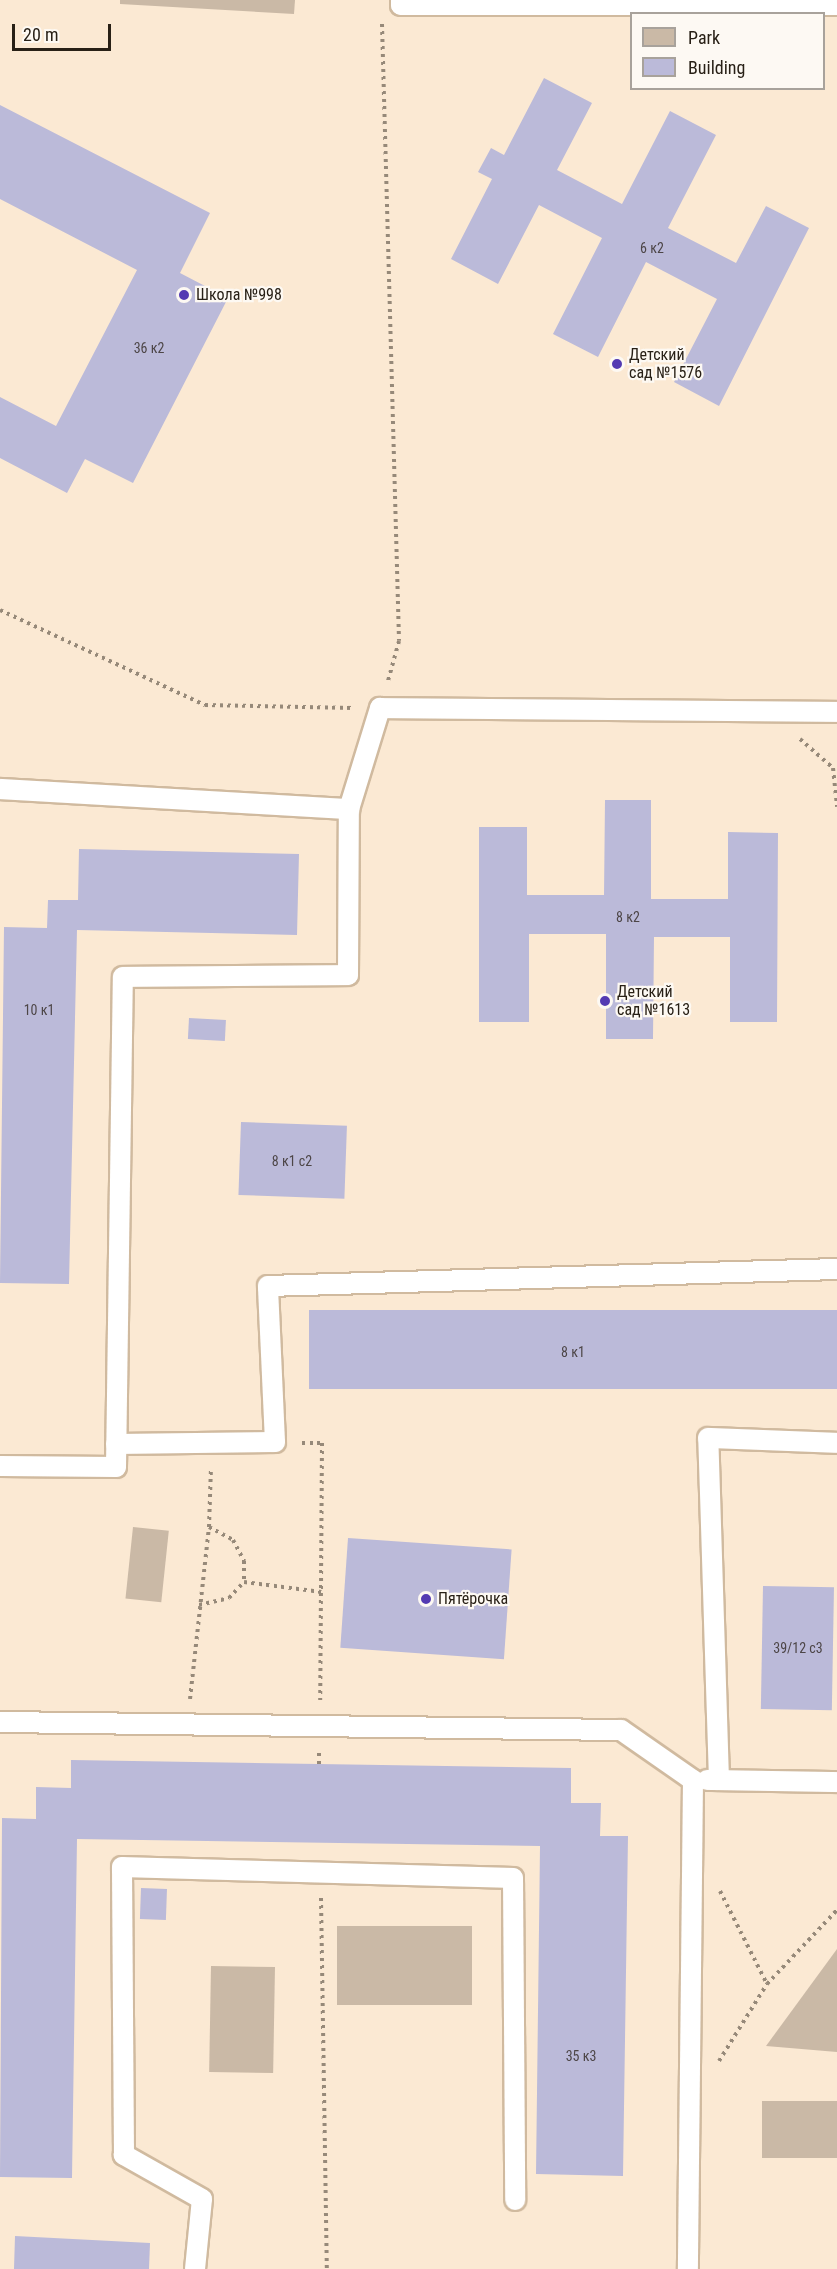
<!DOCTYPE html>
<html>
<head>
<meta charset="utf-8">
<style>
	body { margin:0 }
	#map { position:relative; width:837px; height:2269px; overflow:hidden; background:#fbe9d3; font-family:"Roboto Condensed",sans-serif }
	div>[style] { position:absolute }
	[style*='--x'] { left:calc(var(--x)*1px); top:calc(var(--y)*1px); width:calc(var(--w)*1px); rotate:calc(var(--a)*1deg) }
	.green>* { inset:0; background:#cab9a6; transform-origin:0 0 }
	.building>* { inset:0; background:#bbbad9; transform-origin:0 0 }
	.path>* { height:4px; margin-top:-2px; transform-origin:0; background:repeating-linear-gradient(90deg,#968979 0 3px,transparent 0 7.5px) }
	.roads { filter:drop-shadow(2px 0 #d0ba9f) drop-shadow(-2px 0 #d0ba9f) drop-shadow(0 2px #d0ba9f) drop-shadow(0 -2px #d0ba9f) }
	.lane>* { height:20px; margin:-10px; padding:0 10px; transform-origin:10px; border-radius:10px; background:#fff }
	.dots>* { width:16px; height:16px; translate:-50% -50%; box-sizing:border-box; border:3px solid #fdf9f3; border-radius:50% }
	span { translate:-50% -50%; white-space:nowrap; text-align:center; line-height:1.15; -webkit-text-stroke:4.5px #fdf9f3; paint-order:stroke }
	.number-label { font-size:14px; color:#4d4647 }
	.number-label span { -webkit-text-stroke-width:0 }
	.poi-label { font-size:16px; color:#282016 }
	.left { translate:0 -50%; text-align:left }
	.legend { position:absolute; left:630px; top:12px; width:195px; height:78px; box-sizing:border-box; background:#fdf9f3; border:2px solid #a8a29b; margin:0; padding:8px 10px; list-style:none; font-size:18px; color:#282016 }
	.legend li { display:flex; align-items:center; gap:12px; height:30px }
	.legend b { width:30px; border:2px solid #a8a29b }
	.scale { position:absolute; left:12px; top:24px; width:99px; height:27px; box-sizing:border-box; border:3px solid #282016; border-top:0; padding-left:8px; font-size:18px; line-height:21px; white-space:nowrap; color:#282016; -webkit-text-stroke:4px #fdf9f3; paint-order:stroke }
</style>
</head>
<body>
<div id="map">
	<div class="green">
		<div style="clip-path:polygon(120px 0,295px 0,294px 14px,120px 4px)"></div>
		<div style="left:133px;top:1527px;width:36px;height:72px;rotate:6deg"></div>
		<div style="left:337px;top:1926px;width:135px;height:79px"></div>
		<div style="clip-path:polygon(837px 1949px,837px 2052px,766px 2046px)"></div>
		<div style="left:211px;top:1966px;width:64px;height:106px;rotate:1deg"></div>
		<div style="left:837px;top:2101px;width:57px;height:75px;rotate:90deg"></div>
	</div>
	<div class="building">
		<div style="clip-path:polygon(544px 78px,592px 103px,557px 170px,622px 204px,670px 111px,716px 135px,668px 228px,736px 263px,766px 206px,809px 228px,719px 406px,674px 382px,717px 299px,646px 262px,598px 357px,553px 334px,602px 238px,539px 205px,498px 284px,451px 259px,492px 179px,478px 172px,491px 148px,504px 155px)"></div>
		<div style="clip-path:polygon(0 105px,210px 213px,180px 273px,228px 298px,133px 483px,85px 459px,67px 493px,0 458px,0 397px,56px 426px,137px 270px,0 199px)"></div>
		<div style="clip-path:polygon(605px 800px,651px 800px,651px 899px,728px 899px,728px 832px,778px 833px,777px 1022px,730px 1022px,730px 937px,654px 937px,653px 1039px,606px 1039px,606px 934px,529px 934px,529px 1022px,479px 1022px,479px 827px,527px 827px,527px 895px,604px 895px)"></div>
		<div style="clip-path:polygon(79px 849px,299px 854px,297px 935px,77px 930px,69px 1284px,0 1283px,4px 927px,47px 928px,48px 900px,78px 900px)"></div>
		<div style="left:189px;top:1018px;width:37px;height:21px;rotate:3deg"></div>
		<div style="left:241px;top:1122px;width:106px;height:73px;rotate:2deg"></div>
		<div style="left:837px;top:1310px;width:79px;height:528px;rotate:90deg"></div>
		<div style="left:348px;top:1538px;width:164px;height:110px;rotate:4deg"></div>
		<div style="left:763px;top:1586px;width:71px;height:123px;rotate:1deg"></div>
		<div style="clip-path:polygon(71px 1760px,571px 1768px,571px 1803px,601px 1803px,600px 1836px,628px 1836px,623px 2176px,536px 2174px,540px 1846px,77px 1839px,72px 2178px,0 2177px,2px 1818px,36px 1819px,36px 1787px,71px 1788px)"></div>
		<div style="left:141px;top:1888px;width:26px;height:31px;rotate:2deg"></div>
		<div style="clip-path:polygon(15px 2236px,150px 2243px,149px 2269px,14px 2269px)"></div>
	</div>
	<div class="path">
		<div style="--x:382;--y:24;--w:617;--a:88.42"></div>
		<div style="--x:399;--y:641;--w:41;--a:105.4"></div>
		<div style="--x:0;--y:610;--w:226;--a:24.9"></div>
		<div style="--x:205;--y:705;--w:148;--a:1.2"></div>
		<div style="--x:800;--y:739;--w:44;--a:41.3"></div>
		<div style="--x:833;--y:768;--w:39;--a:84"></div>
		<div style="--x:302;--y:1443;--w:20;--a:0"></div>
		<div style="--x:322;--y:1443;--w:257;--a:90.4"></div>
		<div style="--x:209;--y:1527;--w:60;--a:-88.1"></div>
		<div style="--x:199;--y:1605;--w:31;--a:-13"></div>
		<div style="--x:229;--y:1598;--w:22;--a:-47"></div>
		<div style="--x:244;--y:1582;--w:78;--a:7.4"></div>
		<div style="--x:190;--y:1699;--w:173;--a:-83.7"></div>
		<div style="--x:209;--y:1527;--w:27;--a:28"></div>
		<div style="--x:233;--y:1540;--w:24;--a:62"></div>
		<div style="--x:244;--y:1561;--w:21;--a:90"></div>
		<div style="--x:319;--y:1764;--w:11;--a:-90"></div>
		<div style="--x:720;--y:1891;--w:104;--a:63.2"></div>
		<div style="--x:321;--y:1898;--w:371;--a:89.1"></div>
		<div style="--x:719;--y:2061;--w:91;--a:-58.1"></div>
		<div style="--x:767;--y:1984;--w:102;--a:-46.6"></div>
	</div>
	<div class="roads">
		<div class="lane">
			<div style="--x:401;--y:0;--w:5;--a:90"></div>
			<div style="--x:401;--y:5;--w:436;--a:0"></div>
			<div style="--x:0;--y:789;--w:350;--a:3.3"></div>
			<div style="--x:116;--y:1444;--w:159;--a:-0.7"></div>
			<div style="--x:275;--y:1442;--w:156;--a:-92.6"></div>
			<div style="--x:268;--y:1286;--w:569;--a:-1.71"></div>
			<div style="--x:0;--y:1466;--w:116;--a:0.5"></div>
			<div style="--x:116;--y:1467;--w:490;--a:-89.2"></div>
			<div style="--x:123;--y:977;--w:225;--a:-0.5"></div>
			<div style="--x:348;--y:975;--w:166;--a:-89.7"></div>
			<div style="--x:349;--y:809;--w:106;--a:-72.9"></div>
			<div style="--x:380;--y:708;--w:457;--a:0.5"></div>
			<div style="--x:0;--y:1722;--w:621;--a:0.74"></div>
			<div style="--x:621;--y:1730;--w:88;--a:34.8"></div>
			<div style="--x:693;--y:1780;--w:489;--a:90.6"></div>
			<div style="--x:707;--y:1780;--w:130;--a:0.9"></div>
			<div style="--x:719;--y:1780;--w:342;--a:-91.8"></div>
			<div style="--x:708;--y:1438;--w:129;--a:2.2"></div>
			<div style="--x:195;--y:2269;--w:70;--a:-84.3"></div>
			<div style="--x:202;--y:2199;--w:90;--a:-150.6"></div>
			<div style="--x:124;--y:2155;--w:288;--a:-90.4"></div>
			<div style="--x:122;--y:1867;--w:391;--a:1.6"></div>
			<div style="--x:513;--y:1878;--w:322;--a:89.6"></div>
		</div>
	</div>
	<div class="dots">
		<div style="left:184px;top:295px;background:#533ab2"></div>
		<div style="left:617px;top:364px;background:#533ab2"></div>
		<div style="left:605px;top:1001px;background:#533ab2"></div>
		<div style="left:426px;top:1599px;background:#533ab2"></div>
	</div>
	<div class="number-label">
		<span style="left:652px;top:248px">6 к2</span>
		<span style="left:149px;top:348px">36 к2</span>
		<span style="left:628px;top:917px">8 к2</span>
		<span style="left:39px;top:1010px">10 к1</span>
		<span style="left:292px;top:1161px">8 к1 с2</span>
		<span style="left:573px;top:1352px">8 к1</span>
		<span style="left:798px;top:1648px">39/12 с3</span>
		<span style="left:581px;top:2056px">35 к3</span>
	</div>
	<div class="poi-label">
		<span class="left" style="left:196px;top:295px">Школа №998</span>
		<span class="left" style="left:629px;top:364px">Детский<br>сад №1576</span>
		<span class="left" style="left:617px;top:1001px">Детский<br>сад №1613</span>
		<span class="left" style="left:438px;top:1599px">Пятёрочка</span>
	</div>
	<ul class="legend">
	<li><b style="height:16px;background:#cab9a6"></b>Park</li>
	<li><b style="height:16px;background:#bbbad9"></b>Building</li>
	</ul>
	<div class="scale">20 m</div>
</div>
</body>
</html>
